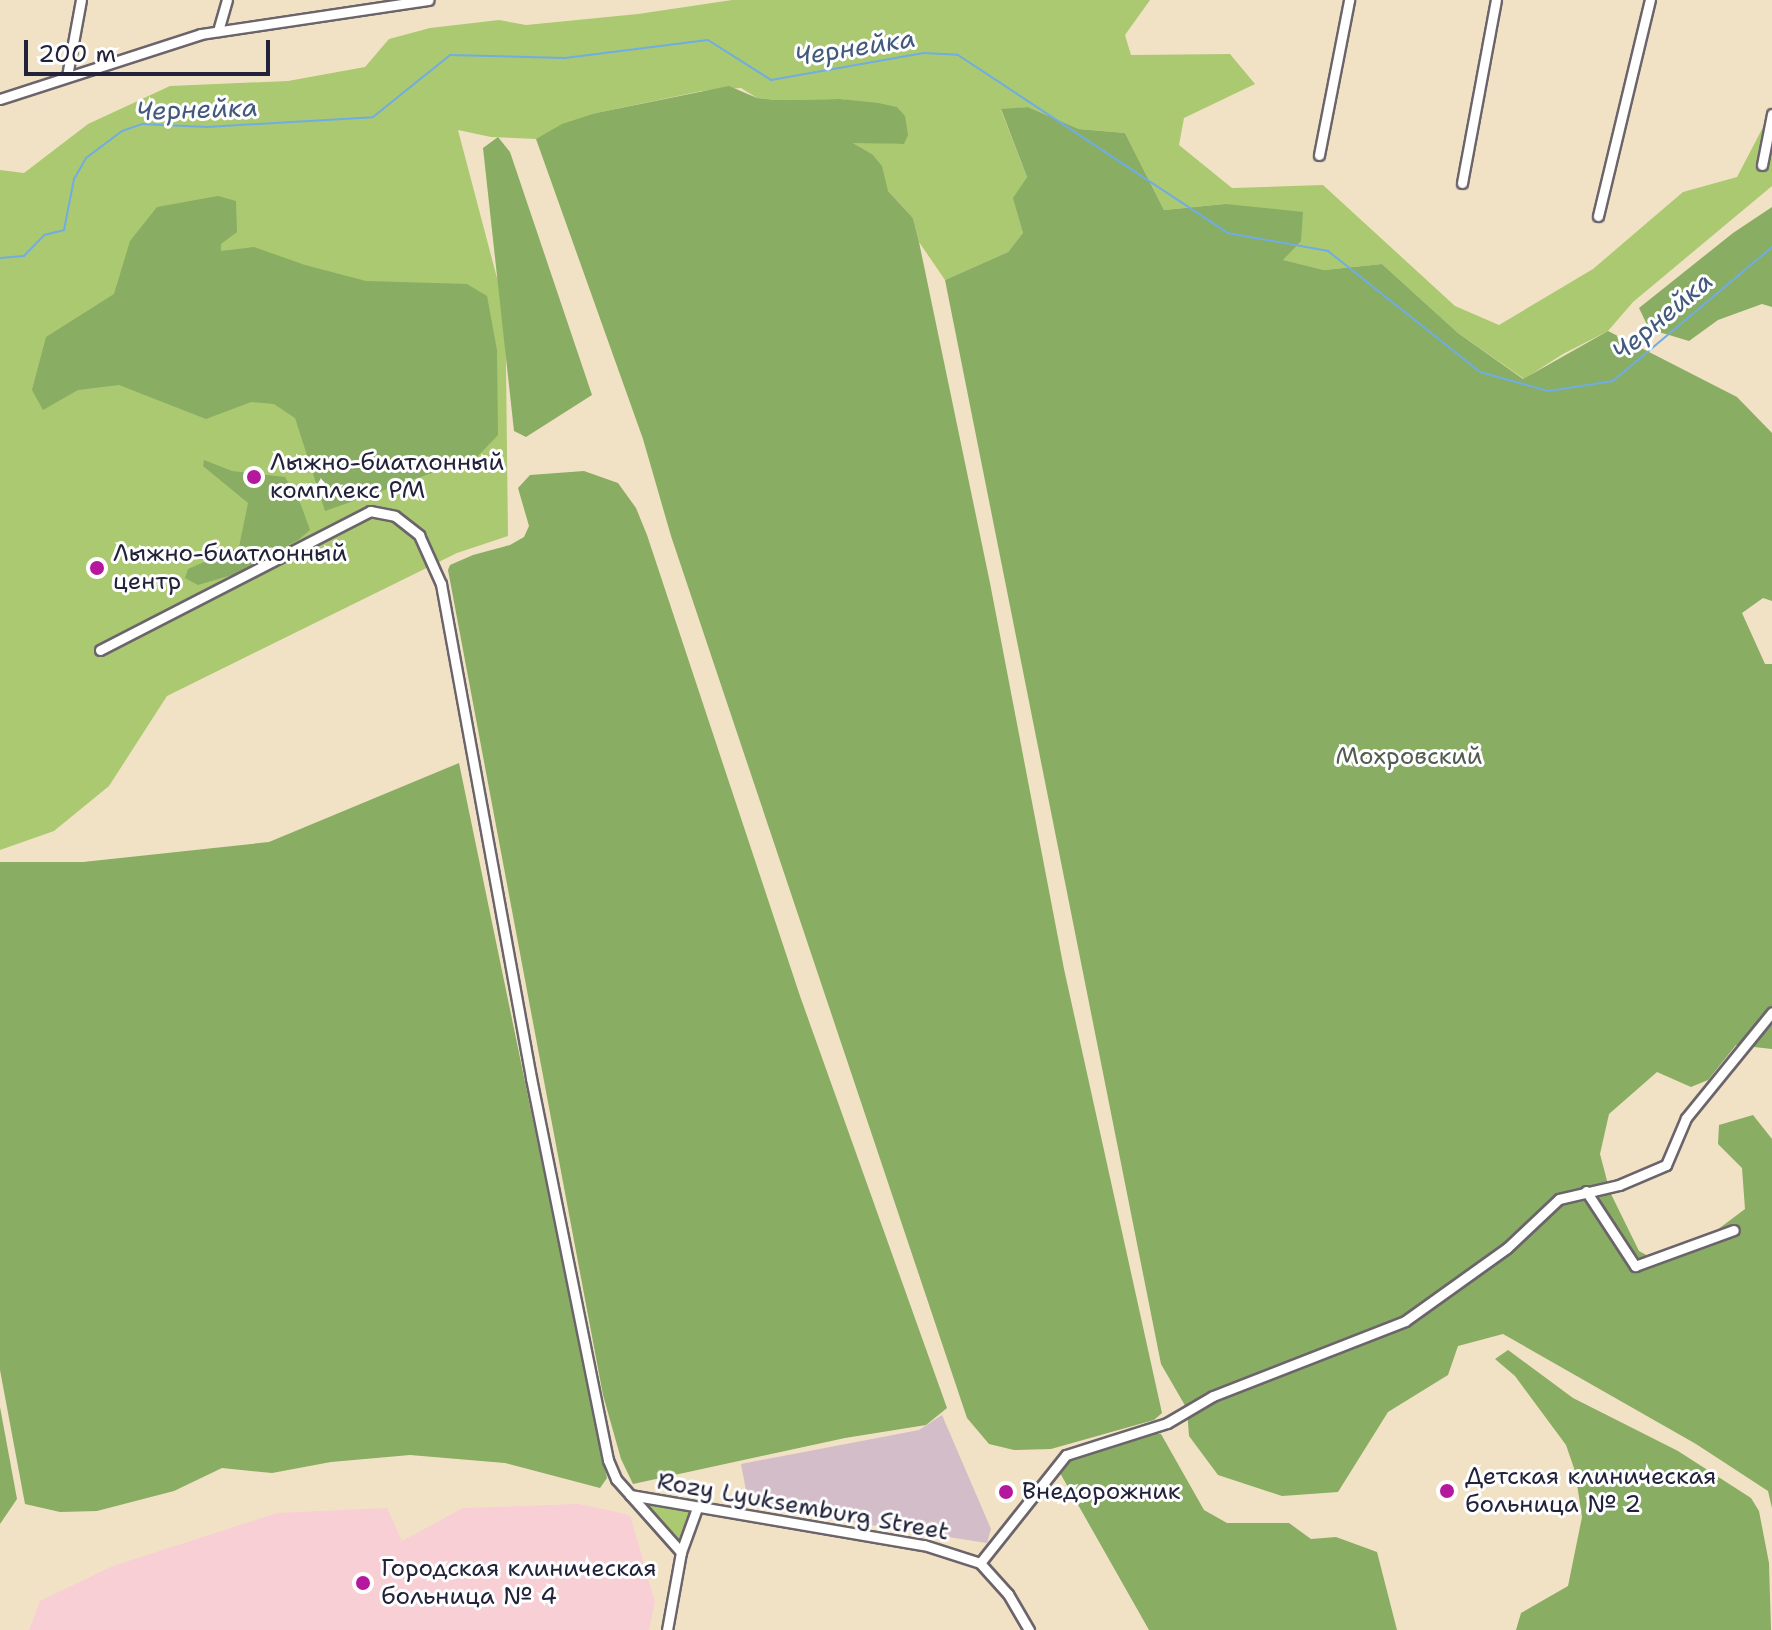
<!DOCTYPE html>
<html>
<head>
<meta charset="utf-8">
<style>
	body { margin:0 }
	#map { position:relative; width:1772px; height:1630px; overflow:hidden; background:#f2e2c5; font-family:"Shantell Sans",sans-serif }
	div>[style] { position:absolute }
	[style*='--x'] { left:calc(var(--x)*1px); top:calc(var(--y)*1px); width:calc(var(--w)*1px); rotate:calc(var(--a)*1deg) }
	.built>* { inset:0; background:#f7cfd4 }
	.industrial>* { inset:0; background:#d2bdc8 }
	.green>* { inset:0; background:#abc971 }
	.forest>* { inset:0; background:#88ad63 }
	.stream>* { height:2px; margin:-1px; padding:0 1px; transform-origin:1px; border-radius:1px; background:#71ace2 }
	.roads { filter:drop-shadow(2px 0 #6b656b) drop-shadow(-2px 0 #6b656b) drop-shadow(0 2px #6b656b) drop-shadow(0 -2px #6b656b) }
	.street>* { height:9px; margin:-4.5px; padding:0 4.5px; transform-origin:4.5px; border-radius:4.5px; background:#fff }
	.dots>* { width:22px; height:22px; translate:-50% -50%; box-sizing:border-box; border:4px solid #fff; border-radius:50% }
	span { translate:-50% -50%; white-space:nowrap; text-align:center; line-height:1.15; -webkit-text-stroke:6px #fff; paint-order:stroke }
	.poi-label { font-size:24px; color:#22223b }
	.left { translate:0 -50%; text-align:left }
	.park-label { font-size:24px; color:#525c4e }
	.street-label { font-size:24px; color:#22223b }
	.water-label { font-size:26px; color:#42597e; font-style:italic }
	.scale { position:absolute; left:24px; top:40px; width:246px; height:36px; box-sizing:border-box; border:4px solid #22223b; border-top:0; padding-left:10px; font-size:24px; line-height:28px; white-space:nowrap; color:#22223b; -webkit-text-stroke:6px #fff; paint-order:stroke }
</style>
</head>
<body>
<div id="map">
	<div class="built">
		<div style="clip-path:polygon(579px 1504px,630px 1515px,655px 1602px,649px 1630px,29px 1630px,40px 1601px,113px 1566px,277px 1513px,387px 1508px,402px 1541px,463px 1508px)"></div>
	</div>
	<div class="industrial">
		<div style="clip-path:polygon(942px 1415px,991px 1529px,987px 1543px,749px 1506px,741px 1464px,919px 1430px)"></div>
	</div>
	<div class="green">
		<div style="clip-path:polygon(732px 0,1150px 0,1125px 35px,1131px 55px,1230px 54px,1255px 84px,1184px 118px,1179px 145px,1232px 188px,1323px 185px,1455px 306px,1499px 325px,1593px 269px,1683px 192px,1737px 177px,1772px 110px,1772px 186px,1633px 302px,1608px 331px,1563px 354px,1524px 379px,1458px 333px,1382px 264px,1324px 270px,1282px 260px,1225px 204px,1164px 210px,1125px 133px,1079px 129px,1028px 107px,1001px 110px,1027px 177px,1014px 198px,1023px 233px,1008px 252px,945px 280px,919px 242px,913px 218px,888px 191px,872px 154px,851px 142px,904px 144px,896px 107px,840px 99px,776px 100px,757px 98px,741px 88px,702px 91px,596px 113px,536px 139px,491px 137px,458px 130px,497px 278px,505px 282px,508px 536px,457px 553px,167px 696px,109px 786px,54px 831px,0 850px,0 170px,24px 173px,88px 124px,170px 86px,288px 81px,365px 67px,389px 39px,430px 28px,499px 20px,526px 25px,638px 14px)"></div>
		<div style="clip-path:polygon(645px 1503px,692px 1511px,681px 1542px)"></div>
	</div>
	<div class="forest">
		<div style="clip-path:polygon(729px 86px,757px 98px,776px 100px,840px 99px,878px 103px,897px 107px,905px 116px,908px 135px,904px 144px,853px 143px,872px 154px,882px 166px,888px 191px,913px 218px,919px 242px,990px 583px,1064px 969px,1162px 1413px,1154px 1420px,1051px 1449px,1014px 1450px,989px 1444px,967px 1418px,671px 536px,643px 439px,536px 139px,562px 124px,596px 113px)"></div>
		<div style="clip-path:polygon(1028px 107px,1079px 129px,1125px 133px,1164px 210px,1225px 204px,1303px 212px,1301px 241px,1283px 260px,1324px 270px,1382px 264px,1458px 333px,1523px 379px,1608px 331px,1737px 397px,1772px 433px,1772px 601px,1763px 598px,1742px 613px,1765px 664px,1772px 664px,1772px 1049px,1736px 1045px,1708px 1080px,1691px 1087px,1657px 1072px,1609px 1114px,1600px 1154px,1610px 1192px,1639px 1251px,1650px 1257px,1713px 1233px,1745px 1209px,1742px 1168px,1718px 1144px,1719px 1125px,1753px 1115px,1772px 1139px,1772px 1508px,1768px 1491px,1696px 1444px,1503px 1334px,1458px 1346px,1448px 1375px,1388px 1412px,1338px 1492px,1282px 1496px,1218px 1475px,1189px 1436px,1187px 1409px,1161px 1364px,945px 280px,1008px 252px,1023px 233px,1013px 198px,1027px 177px,1001px 109px)"></div>
		<div style="clip-path:polygon(498px 137px,510px 152px,592px 395px,526px 437px,514px 431px,483px 148px)"></div>
		<div style="clip-path:polygon(218px 196px,236px 201px,237px 232px,221px 244px,221px 251px,254px 247px,305px 265px,366px 281px,467px 284px,487px 296px,497px 350px,498px 435px,477px 457px,325px 511px,295px 418px,274px 404px,251px 402px,206px 419px,119px 385px,78px 390px,43px 410px,32px 390px,46px 337px,114px 294px,130px 241px,157px 207px)"></div>
		<div style="clip-path:polygon(1772px 207px,1772px 307px,1762px 304px,1718px 320px,1689px 341px,1649px 329px,1639px 308px,1733px 233px)"></div>
		<div style="clip-path:polygon(204px 460px,232px 471px,285px 477px,301px 505px,310px 530px,298px 540px,232px 575px,198px 585px,185px 578px,188px 569px,239px 547px,248px 503px,203px 466px)"></div>
		<div style="clip-path:polygon(584px 471px,618px 483px,636px 508px,647px 535px,800px 996px,947px 1408px,926px 1425px,845px 1438px,633px 1484px,621px 1459px,603px 1395px,448px 570px,450px 565px,473px 555px,510px 545px,524px 537px,529px 526px,518px 488px,530px 475px)"></div>
		<div style="clip-path:polygon(459px 763px,607px 1478px,600px 1488px,505px 1463px,410px 1455px,331px 1462px,272px 1473px,222px 1468px,174px 1491px,97px 1511px,60px 1512px,25px 1504px,0 1370px,0 862px,83px 862px,269px 842px)"></div>
		<div style="clip-path:polygon(1508px 1350px,1573px 1398px,1678px 1451px,1751px 1498px,1759px 1511px,1769px 1563px,1771px 1630px,1516px 1630px,1521px 1613px,1568px 1586px,1582px 1517px,1575px 1471px,1566px 1445px,1515px 1376px,1495px 1359px)"></div>
		<div style="clip-path:polygon(0 1407px,17px 1499px,0 1524px)"></div>
		<div style="clip-path:polygon(1152px 1434px,1161px 1434px,1204px 1510px,1227px 1523px,1289px 1523px,1311px 1539px,1336px 1537px,1377px 1552px,1397px 1630px,1149px 1630px,1060px 1473px,1066px 1460px)"></div>
	</div>
	<div class="stream">
		<div style="--x:0;--y:258;--w:24;--a:-5"></div>
		<div style="--x:24;--y:256;--w:29;--a:-46"></div>
		<div style="--x:44;--y:235;--w:21;--a:-14"></div>
		<div style="--x:64;--y:230;--w:52;--a:-78.9"></div>
		<div style="--x:74;--y:179;--w:24;--a:-60"></div>
		<div style="--x:86;--y:158;--w:45;--a:-36.9"></div>
		<div style="--x:122;--y:131;--w:21;--a:-19"></div>
		<div style="--x:142;--y:124;--w:65;--a:2.6"></div>
		<div style="--x:207;--y:127;--w:166;--a:-3.4"></div>
		<div style="--x:373;--y:117;--w:99;--a:-38.8"></div>
		<div style="--x:450;--y:55;--w:115;--a:1.5"></div>
		<div style="--x:565;--y:58;--w:144;--a:-7.2"></div>
		<div style="--x:708;--y:40;--w:75;--a:32.4"></div>
		<div style="--x:771;--y:80;--w:155;--a:-10"></div>
		<div style="--x:924;--y:53;--w:34;--a:3"></div>
		<div style="--x:958;--y:55;--w:323;--a:33.4"></div>
		<div style="--x:1228;--y:233;--w:102;--a:10.2"></div>
		<div style="--x:1328;--y:251;--w:194;--a:38.5"></div>
		<div style="--x:1480;--y:372;--w:71;--a:15.6"></div>
		<div style="--x:1548;--y:391;--w:66;--a:-8.7"></div>
		<div style="--x:1613;--y:381;--w:208;--a:-40.1"></div>
	</div>
	<div class="roads">
		<div class="street">
			<div style="--x:218;--y:31;--w:32;--a:-74"></div>
			<div style="--x:67;--y:76;--w:77;--a:-79.6"></div>
			<div style="--x:0;--y:99;--w:211;--a:-17.9"></div>
			<div style="--x:201;--y:34;--w:230;--a:-8.5"></div>
			<div style="--x:1319;--y:155;--w:158;--a:-79"></div>
			<div style="--x:1762;--y:165;--w:52;--a:-78.9"></div>
			<div style="--x:1462;--y:183;--w:186;--a:-79.5"></div>
			<div style="--x:1598;--y:216;--w:222;--a:-76.5"></div>
			<div style="--x:100;--y:650;--w:304;--a:-27.2"></div>
			<div style="--x:370;--y:511;--w:25;--a:11"></div>
			<div style="--x:395;--y:516;--w:31;--a:38"></div>
			<div style="--x:419;--y:535;--w:54;--a:65.8"></div>
			<div style="--x:441;--y:584;--w:502;--a:79.67"></div>
			<div style="--x:531;--y:1078;--w:390;--a:78.6"></div>
			<div style="--x:608;--y:1460;--w:21;--a:67"></div>
			<div style="--x:616;--y:1479;--w:98;--a:48.3"></div>
			<div style="--x:1586;--y:1191;--w:90;--a:56.8"></div>
			<div style="--x:1635;--y:1266;--w:105;--a:-20"></div>
			<div style="--x:630;--y:1495;--w:298;--a:9.7"></div>
			<div style="--x:924;--y:1545;--w:59;--a:17.8"></div>
			<div style="--x:980;--y:1563;--w:42;--a:47.9"></div>
			<div style="--x:1008;--y:1594;--w:42;--a:59.7"></div>
			<div style="--x:980;--y:1563;--w:138;--a:-51.5"></div>
			<div style="--x:1066;--y:1455;--w:106;--a:-17.6"></div>
			<div style="--x:1167;--y:1423;--w:53;--a:-30.4"></div>
			<div style="--x:1213;--y:1396;--w:206;--a:-21.3"></div>
			<div style="--x:1405;--y:1321;--w:125;--a:-35.6"></div>
			<div style="--x:1507;--y:1248;--w:71;--a:-43.3"></div>
			<div style="--x:1559;--y:1199;--w:62;--a:-13.1"></div>
			<div style="--x:1619;--y:1185;--w:51;--a:-23.1"></div>
			<div style="--x:1666;--y:1165;--w:51;--a:-66.9"></div>
			<div style="--x:1686;--y:1118;--w:136;--a:-50.9"></div>
			<div style="--x:667;--y:1630;--w:79;--a:-79.8"></div>
			<div style="--x:681;--y:1552;--w:47;--a:-70"></div>
		</div>
	</div>
	<div class="dots">
		<div style="left:254px;top:477px;background:#b5179e"></div>
		<div style="left:97px;top:568px;background:#b5179e"></div>
		<div style="left:1447px;top:1491px;background:#b5179e"></div>
		<div style="left:1006px;top:1492px;background:#b5179e"></div>
		<div style="left:363px;top:1583px;background:#b5179e"></div>
	</div>
	<div class="poi-label">
		<span class="left" style="left:270px;top:477px">Лыжно-биатлонный<br>комплекс РМ</span>
		<span class="left" style="left:113px;top:568px">Лыжно-биатлонный<br>центр</span>
		<span class="left" style="left:1465px;top:1491px">Детская клиническая<br>больница № 2</span>
		<span class="left" style="left:1022px;top:1492px">Внедорожник</span>
		<span class="left" style="left:381px;top:1583px">Городская клиническая<br>больница № 4</span>
	</div>
	<div class="park-label">
		<span style="left:1409px;top:757px">Мохровский</span>
	</div>
	<div class="street-label">
		<span style="left:803px;top:1507px;rotate:10deg">Rozy Lyuksemburg Street</span>
	</div>
	<div class="water-label">
		<span style="left:855px;top:47px;rotate:-9deg">Чернейка</span>
		<span style="left:197px;top:109px;rotate:-2deg">Чернейка</span>
		<span style="left:1662px;top:316px;rotate:-40deg">Чернейка</span>
	</div>
	<div class="scale">200 m</div>
</div>
</body>
</html>
